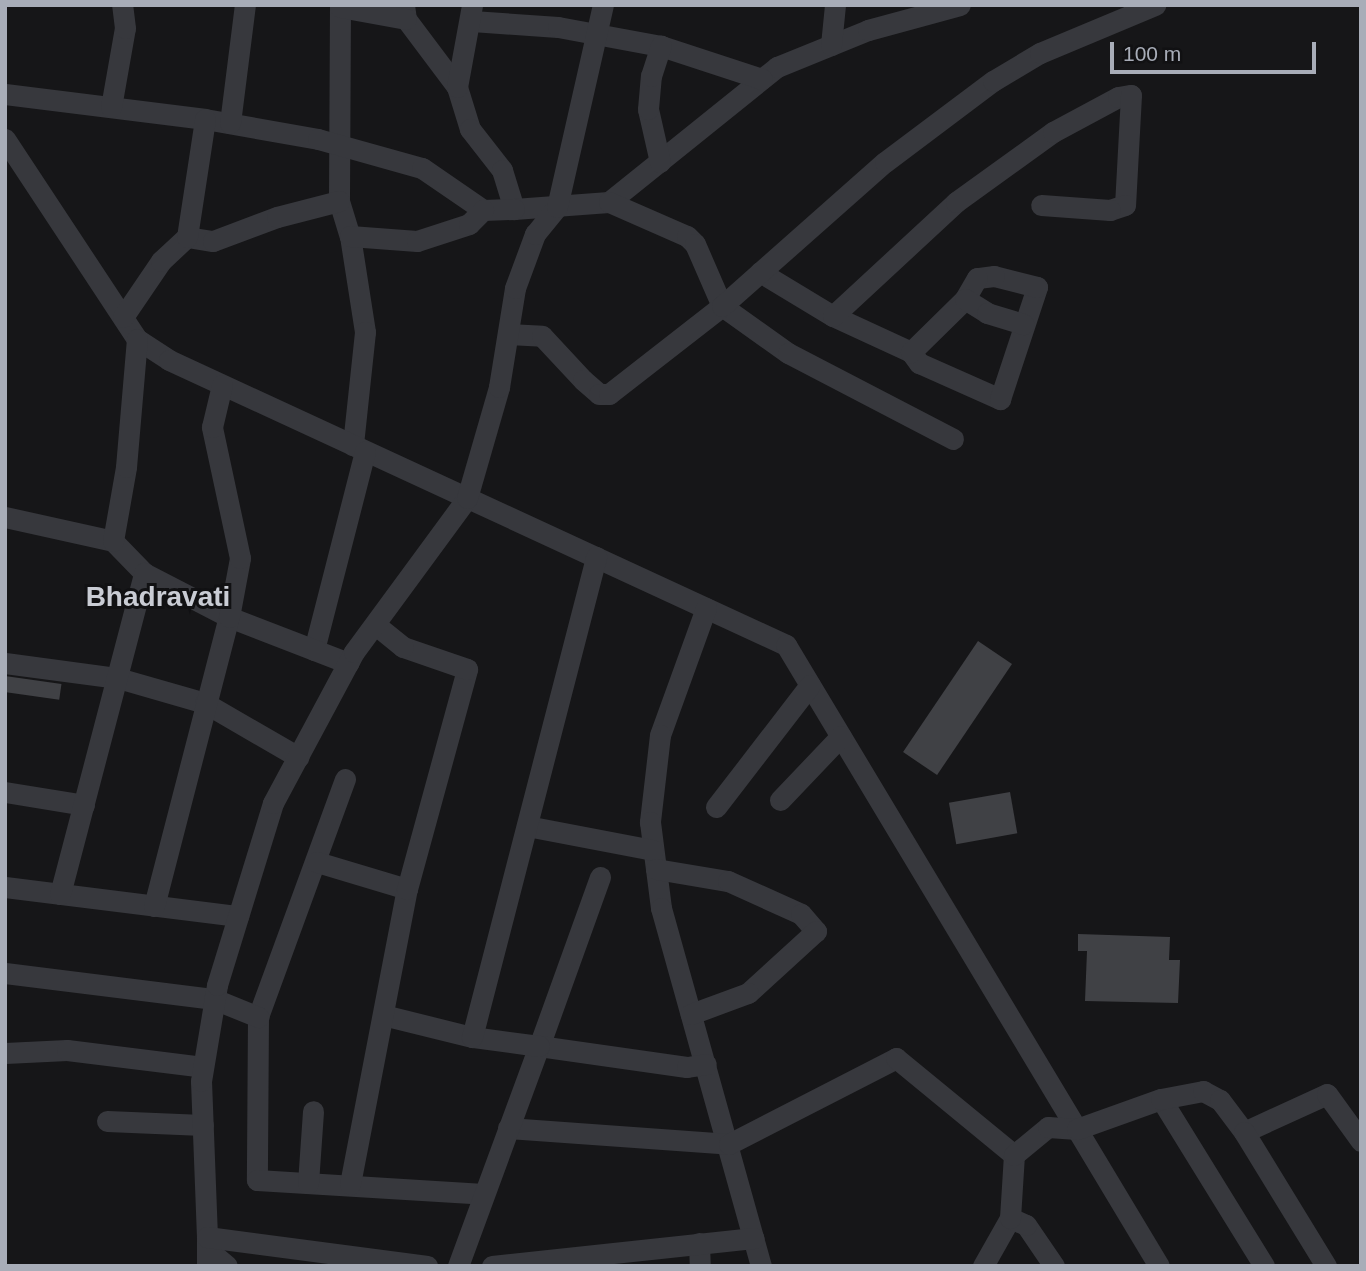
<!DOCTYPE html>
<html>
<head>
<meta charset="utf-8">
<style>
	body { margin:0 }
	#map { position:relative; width:1366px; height:1271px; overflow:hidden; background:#161618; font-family:Arial,sans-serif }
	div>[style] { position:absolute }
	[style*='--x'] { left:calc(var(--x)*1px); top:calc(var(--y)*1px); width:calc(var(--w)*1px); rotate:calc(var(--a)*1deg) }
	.building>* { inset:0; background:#404145; transform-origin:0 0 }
	.minor>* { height:21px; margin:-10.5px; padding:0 10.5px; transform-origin:10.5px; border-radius:10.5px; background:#37383d }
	span { translate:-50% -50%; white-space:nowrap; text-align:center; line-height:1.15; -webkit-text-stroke:6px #111113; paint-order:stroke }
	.district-label { font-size:28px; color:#c9ccd4; font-weight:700 }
	.frame { position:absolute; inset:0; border:7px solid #a8adb8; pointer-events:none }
	.scale { position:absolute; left:1110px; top:42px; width:206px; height:32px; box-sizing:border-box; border:4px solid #a8adb8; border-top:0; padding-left:9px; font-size:21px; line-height:24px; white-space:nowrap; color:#a8adb8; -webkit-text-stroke:5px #111113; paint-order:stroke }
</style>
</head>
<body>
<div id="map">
	<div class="building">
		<div style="left:978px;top:641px;width:41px;height:134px;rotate:34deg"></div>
		<div style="left:5px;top:676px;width:57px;height:16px;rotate:8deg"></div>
		<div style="left:1010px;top:792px;width:42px;height:62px;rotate:80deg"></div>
		<div style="clip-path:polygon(1078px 934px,1170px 937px,1169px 960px,1180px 960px,1178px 1003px,1085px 1001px,1087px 951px,1078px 951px)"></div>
	</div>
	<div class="minor">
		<div style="--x:340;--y:5;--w:196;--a:90.3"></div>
		<div style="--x:339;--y:201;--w:37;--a:73"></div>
		<div style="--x:350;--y:236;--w:97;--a:81.1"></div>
		<div style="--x:365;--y:332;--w:114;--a:96.1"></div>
		<div style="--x:404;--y:5;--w:14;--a:82"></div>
		<div style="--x:406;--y:19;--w:85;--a:53.1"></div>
		<div style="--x:457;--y:87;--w:44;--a:72.8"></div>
		<div style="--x:470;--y:129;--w:52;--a:52"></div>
		<div style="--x:502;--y:170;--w:41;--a:72.9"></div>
		<div style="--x:514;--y:209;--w:95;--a:-4.2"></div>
		<div style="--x:609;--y:202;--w:216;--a:-38.8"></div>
		<div style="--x:777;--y:67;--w:98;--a:-22.1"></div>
		<div style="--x:868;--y:30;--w:95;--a:-15.2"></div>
		<div style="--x:340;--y:7;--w:67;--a:10.3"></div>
		<div style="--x:472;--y:21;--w:86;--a:4"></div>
		<div style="--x:558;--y:27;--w:105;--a:10.5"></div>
		<div style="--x:661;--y:46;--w:106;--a:18.1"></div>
		<div style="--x:831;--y:45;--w:40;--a:-84.3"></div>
		<div style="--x:457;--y:87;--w:83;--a:-79.6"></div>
		<div style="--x:5;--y:94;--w:202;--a:7.1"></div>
		<div style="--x:205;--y:119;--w:115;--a:10"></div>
		<div style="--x:318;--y:139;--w:108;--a:15.6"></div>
		<div style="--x:422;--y:168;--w:74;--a:34.5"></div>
		<div style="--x:483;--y:210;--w:31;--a:-2"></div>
		<div style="--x:111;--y:107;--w:80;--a:-80"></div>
		<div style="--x:125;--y:28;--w:23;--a:-97"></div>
		<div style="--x:230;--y:123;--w:119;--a:-82.8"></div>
		<div style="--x:5;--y:139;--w:240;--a:56.6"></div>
		<div style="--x:137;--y:339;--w:38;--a:33"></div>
		<div style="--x:169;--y:360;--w:680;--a:24.79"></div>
		<div style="--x:786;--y:645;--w:724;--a:59.01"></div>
		<div style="--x:660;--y:162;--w:54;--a:-102.8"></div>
		<div style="--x:648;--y:109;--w:33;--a:-85"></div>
		<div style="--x:651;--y:76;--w:32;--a:-72"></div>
		<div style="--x:609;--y:202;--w:85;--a:23.6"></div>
		<div style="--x:687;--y:236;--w:11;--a:45"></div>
		<div style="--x:695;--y:244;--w:68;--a:66.5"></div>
		<div style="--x:722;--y:306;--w:81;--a:35.5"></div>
		<div style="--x:788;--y:353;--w:186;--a:27.5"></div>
		<div style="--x:350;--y:236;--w:67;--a:4.3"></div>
		<div style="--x:417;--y:241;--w:55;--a:-18.1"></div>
		<div style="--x:469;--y:224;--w:20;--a:-45"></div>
		<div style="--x:187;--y:237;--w:26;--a:9"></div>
		<div style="--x:213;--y:241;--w:68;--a:-20.6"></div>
		<div style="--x:277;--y:217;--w:64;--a:-14.5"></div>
		<div style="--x:760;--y:272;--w:85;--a:31.1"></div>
		<div style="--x:833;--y:316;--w:86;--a:24.8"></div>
		<div style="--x:911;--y:352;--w:14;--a:54"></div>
		<div style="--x:919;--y:363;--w:89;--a:24"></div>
		<div style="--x:1000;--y:399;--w:118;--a:-71.7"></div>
		<div style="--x:1037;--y:287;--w:44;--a:-165.7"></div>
		<div style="--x:994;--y:276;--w:17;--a:173"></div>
		<div style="--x:977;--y:278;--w:24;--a:120"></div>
		<div style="--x:965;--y:299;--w:76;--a:135.5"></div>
		<div style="--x:965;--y:299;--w:26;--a:32"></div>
		<div style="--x:987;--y:313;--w:38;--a:17"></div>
		<div style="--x:833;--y:316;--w:168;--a:-42.8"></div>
		<div style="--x:956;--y:202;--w:120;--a:-35.8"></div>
		<div style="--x:1053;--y:132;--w:74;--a:-28.3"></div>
		<div style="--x:1118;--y:97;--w:13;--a:-9"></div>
		<div style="--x:1131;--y:95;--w:110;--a:93.1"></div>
		<div style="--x:1125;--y:205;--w:16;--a:162"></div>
		<div style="--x:1110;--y:210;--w:69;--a:-175.9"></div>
		<div style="--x:123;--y:317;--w:68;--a:-55.8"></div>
		<div style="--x:161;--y:261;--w:35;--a:-43"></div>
		<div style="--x:187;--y:237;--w:119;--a:-81.3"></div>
		<div style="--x:508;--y:334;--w:34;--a:3"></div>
		<div style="--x:542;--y:336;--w:60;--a:47"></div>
		<div style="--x:583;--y:380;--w:21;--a:41"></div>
		<div style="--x:599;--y:394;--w:10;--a:0"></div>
		<div style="--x:609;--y:394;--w:143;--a:-37.9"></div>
		<div style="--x:722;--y:306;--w:217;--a:-41.5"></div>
		<div style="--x:885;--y:162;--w:135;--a:-36.9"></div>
		<div style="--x:993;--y:81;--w:55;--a:-30.8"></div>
		<div style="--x:1040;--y:53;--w:125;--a:-22.7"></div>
		<div style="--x:5;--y:517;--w:111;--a:12.5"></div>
		<div style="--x:113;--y:541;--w:45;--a:45.9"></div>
		<div style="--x:113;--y:541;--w:75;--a:-80"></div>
		<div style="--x:126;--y:467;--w:128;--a:-85.1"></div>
		<div style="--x:706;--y:608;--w:135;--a:109.9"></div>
		<div style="--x:660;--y:735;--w:88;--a:96.6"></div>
		<div style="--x:650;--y:822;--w:87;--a:82.7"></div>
		<div style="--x:661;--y:908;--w:372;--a:74.4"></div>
		<div style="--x:314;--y:650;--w:205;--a:-75.6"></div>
		<div style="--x:5;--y:663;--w:114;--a:7.6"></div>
		<div style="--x:118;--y:678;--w:91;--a:16"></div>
		<div style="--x:205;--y:703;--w:108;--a:30.1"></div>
		<div style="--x:345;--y:779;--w:253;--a:110.1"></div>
		<div style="--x:258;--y:1017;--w:163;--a:90.4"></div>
		<div style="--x:257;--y:1180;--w:227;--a:3.5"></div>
		<div style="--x:5;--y:792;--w:80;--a:9.3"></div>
		<div style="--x:780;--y:800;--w:88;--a:-46.4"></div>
		<div style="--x:716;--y:807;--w:154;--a:-52.4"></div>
		<div style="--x:527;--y:826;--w:128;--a:10.8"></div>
		<div style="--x:317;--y:862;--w:94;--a:16.7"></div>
		<div style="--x:656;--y:869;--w:73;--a:9.5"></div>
		<div style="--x:728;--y:881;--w:80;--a:24.3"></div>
		<div style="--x:801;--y:914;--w:23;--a:49"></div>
		<div style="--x:816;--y:931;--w:92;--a:137.6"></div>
		<div style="--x:748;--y:993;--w:61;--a:159.8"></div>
		<div style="--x:600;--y:877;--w:180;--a:109.8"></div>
		<div style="--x:539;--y:1046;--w:149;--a:8.1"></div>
		<div style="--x:687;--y:1067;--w:19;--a:-9"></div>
		<div style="--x:5;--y:887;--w:235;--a:7.1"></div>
		<div style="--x:60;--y:894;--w:332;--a:-75.3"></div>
		<div style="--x:144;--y:573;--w:96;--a:27.4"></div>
		<div style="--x:229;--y:617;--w:128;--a:21.1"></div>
		<div style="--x:154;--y:906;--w:299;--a:-75.5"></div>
		<div style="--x:229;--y:617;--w:60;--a:-79.4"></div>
		<div style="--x:240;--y:558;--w:134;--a:-102.1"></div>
		<div style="--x:212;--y:427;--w:43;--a:-76.6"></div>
		<div style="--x:5;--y:973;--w:211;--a:7.1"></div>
		<div style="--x:214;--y:999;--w:48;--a:22.2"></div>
		<div style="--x:383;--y:1015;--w:92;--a:13.9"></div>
		<div style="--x:5;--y:1053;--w:62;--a:-2.8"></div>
		<div style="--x:67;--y:1050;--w:137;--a:7.1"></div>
		<div style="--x:1161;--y:1099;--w:196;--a:58.3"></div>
		<div style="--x:107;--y:1121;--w:96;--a:2.4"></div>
		<div style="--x:508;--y:1128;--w:222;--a:4.1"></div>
		<div style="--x:729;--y:1144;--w:188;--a:-27.2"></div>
		<div style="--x:896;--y:1058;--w:153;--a:39.4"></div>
		<div style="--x:1244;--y:1132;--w:91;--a:-24.6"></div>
		<div style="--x:1327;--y:1094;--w:58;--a:54.1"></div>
		<div style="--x:308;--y:1183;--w:72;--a:-86"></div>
		<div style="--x:350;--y:1184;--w:300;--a:-79.1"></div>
		<div style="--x:407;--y:889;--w:228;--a:-74.7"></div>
		<div style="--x:467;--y:669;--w:68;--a:-161"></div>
		<div style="--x:403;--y:647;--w:36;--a:-141"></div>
		<div style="--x:207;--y:1237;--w:156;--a:-92.2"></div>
		<div style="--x:201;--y:1081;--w:97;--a:-80.5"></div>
		<div style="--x:217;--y:985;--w:190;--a:-72.9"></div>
		<div style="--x:273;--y:803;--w:171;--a:-61.8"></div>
		<div style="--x:354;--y:652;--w:191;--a:-53.7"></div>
		<div style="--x:467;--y:498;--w:116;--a:-73.9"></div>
		<div style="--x:499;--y:387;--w:100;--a:-80.8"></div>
		<div style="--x:515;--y:288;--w:58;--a:-69.7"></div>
		<div style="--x:535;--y:234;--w:35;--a:-51"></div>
		<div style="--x:557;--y:207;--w:207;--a:-77.2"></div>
		<div style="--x:699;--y:1243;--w:23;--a:88"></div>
		<div style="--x:207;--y:1249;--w:26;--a:40"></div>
		<div style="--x:207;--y:1266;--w:29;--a:-90"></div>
		<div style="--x:207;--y:1237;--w:222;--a:7.5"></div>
		<div style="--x:458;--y:1266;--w:234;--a:-69.8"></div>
		<div style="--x:539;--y:1046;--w:68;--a:-172.3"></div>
		<div style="--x:472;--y:1037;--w:496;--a:-75.5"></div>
		<div style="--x:492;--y:1266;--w:263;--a:-6.1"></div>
		<div style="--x:983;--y:1266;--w:55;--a:-60.6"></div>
		<div style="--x:1054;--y:1266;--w:50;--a:-124.3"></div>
		<div style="--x:1026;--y:1225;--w:17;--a:-156"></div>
		<div style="--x:1010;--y:1218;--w:63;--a:-86.4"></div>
		<div style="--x:1014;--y:1155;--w:44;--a:-39.5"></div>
		<div style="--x:1048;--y:1127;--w:29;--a:4"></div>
		<div style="--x:1077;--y:1129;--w:89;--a:-19.7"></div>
		<div style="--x:1161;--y:1099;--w:43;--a:-10.8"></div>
		<div style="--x:1203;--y:1091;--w:19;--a:28"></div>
		<div style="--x:1220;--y:1100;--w:40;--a:53"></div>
		<div style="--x:1244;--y:1132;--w:157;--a:58.5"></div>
	</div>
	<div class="district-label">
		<span style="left:158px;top:597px">Bhadravati</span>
	</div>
	<div class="frame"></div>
	<div class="scale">100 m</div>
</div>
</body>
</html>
